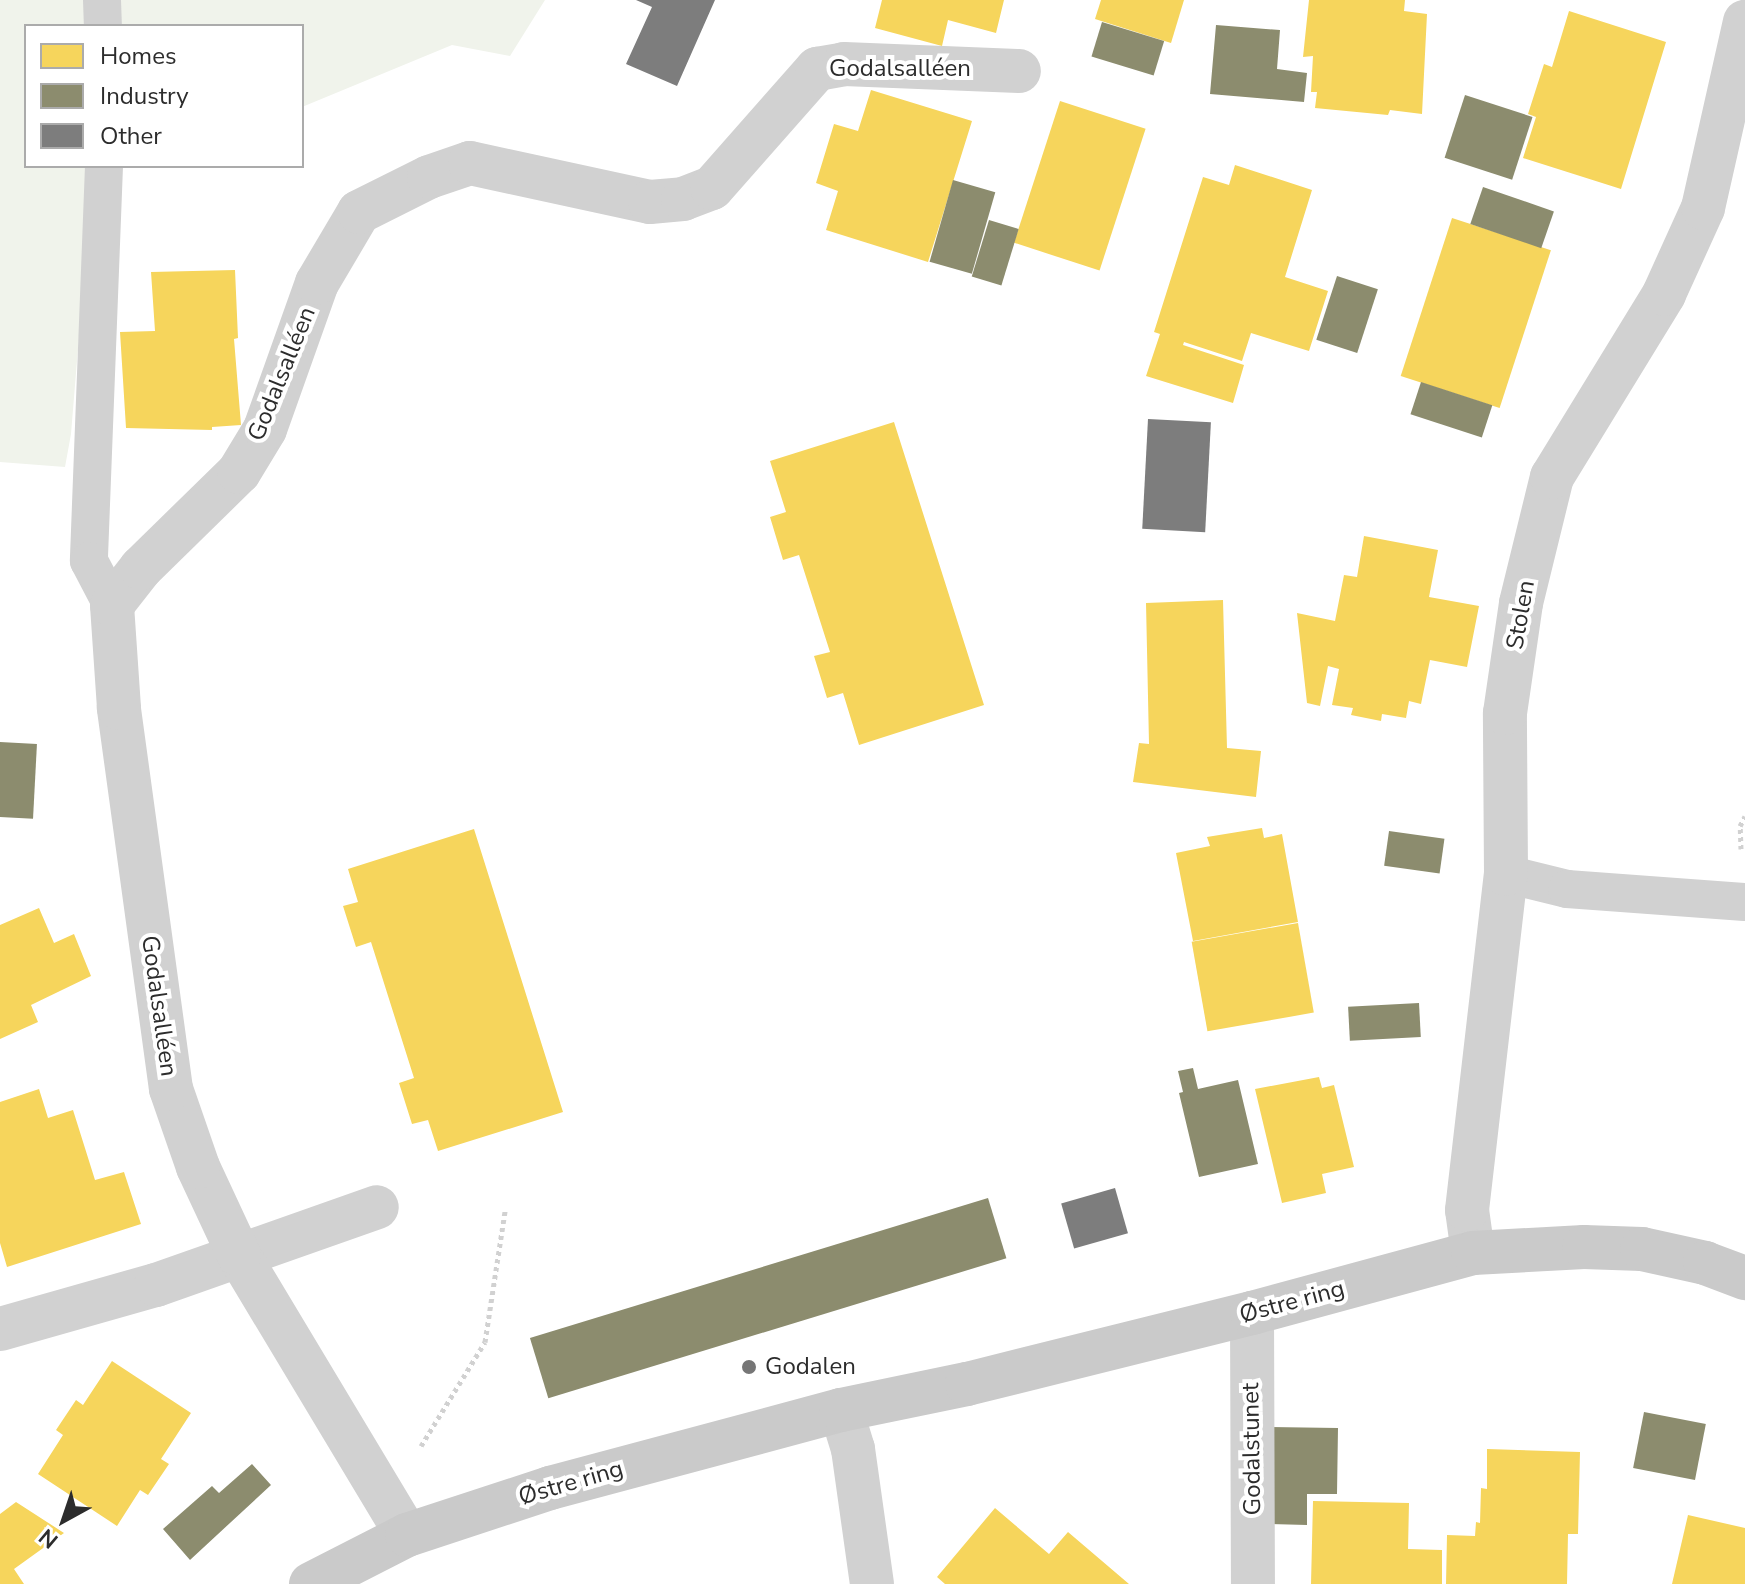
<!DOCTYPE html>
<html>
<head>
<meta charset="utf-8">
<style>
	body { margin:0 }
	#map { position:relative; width:1745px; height:1584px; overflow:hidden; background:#fff; font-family:"Nunito Sans",sans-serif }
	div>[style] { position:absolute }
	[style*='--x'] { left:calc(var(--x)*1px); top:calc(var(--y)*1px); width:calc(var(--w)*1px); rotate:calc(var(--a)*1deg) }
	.green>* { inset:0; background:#f0f3eb }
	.homes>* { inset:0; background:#f6d55c; transform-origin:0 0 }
	.industry>* { inset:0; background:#8c8c6e; transform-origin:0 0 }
	.building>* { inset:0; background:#7d7d7d; transform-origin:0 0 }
	.path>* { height:5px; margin-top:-2.5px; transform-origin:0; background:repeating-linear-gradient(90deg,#d1d1d1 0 4px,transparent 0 8px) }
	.lane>* { height:38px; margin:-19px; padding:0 19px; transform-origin:19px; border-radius:19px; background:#d1d1d1 }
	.street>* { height:44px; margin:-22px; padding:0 22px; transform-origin:22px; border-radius:22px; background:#d1d1d1 }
	.secondary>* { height:44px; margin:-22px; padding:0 22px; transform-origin:22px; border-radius:22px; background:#cacaca }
	.dots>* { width:22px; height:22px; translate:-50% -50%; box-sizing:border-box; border:4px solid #fff; border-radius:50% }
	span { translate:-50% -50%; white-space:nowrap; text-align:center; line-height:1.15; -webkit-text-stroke:8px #fff; paint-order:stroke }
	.street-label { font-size:24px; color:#2c2c2c }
	.poi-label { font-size:24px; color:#2c2c2c }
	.left { translate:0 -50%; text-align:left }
	.legend { position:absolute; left:24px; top:24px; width:280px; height:144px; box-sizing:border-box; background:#fff; border:2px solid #ababab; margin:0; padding:10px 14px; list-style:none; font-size:24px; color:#2c2c2c }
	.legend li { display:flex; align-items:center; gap:16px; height:40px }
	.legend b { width:40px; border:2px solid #ababab }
	.north { position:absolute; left:24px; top:1480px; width:80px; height:80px; -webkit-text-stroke:6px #fff; paint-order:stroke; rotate:220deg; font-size:22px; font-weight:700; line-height:32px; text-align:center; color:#2c2c2c }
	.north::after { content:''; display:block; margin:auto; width:28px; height:36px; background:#2c2c2c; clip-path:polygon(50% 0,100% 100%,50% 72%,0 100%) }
</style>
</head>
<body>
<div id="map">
	<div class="green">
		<div style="clip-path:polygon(0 0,545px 0,510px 56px,452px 45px,302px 107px,302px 26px,26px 26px,26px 166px,93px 166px,71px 434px,65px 467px,0 462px)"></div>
	</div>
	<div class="homes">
		<div style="clip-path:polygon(882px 0,1004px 0,996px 33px,948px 20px,942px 46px,875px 28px)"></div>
		<div style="clip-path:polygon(1101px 0,1184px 0,1171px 43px,1095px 19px)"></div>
		<div style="clip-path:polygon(1309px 0,1405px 0,1404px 11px,1427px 14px,1422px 114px,1390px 110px,1388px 115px,1315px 108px,1317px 92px,1311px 92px,1313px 56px,1303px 57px)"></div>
		<div style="clip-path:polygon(1569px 11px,1666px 42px,1621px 189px,1523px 158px,1536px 117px,1528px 114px,1544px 64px,1552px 67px)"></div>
		<div style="clip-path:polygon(871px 90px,972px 121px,928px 262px,826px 230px,838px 191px,816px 183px,834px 124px,858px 131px)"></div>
		<div style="left:1060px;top:101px;width:90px;height:149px;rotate:18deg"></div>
		<div style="clip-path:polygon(1235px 165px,1312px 190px,1285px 277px,1328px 291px,1309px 351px,1251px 333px,1242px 361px,1184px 342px,1183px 345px,1244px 365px,1233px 403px,1146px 376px,1160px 334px,1154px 332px,1203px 177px,1229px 185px)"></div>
		<div style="left:1452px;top:218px;width:104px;height:166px;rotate:18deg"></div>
		<div style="clip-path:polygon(235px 270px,238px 338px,234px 339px,241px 425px,212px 427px,212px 430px,126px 428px,120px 332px,155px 331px,151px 272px)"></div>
		<div style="clip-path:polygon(894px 422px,984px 705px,859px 745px,843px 693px,827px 698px,814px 656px,830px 652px,799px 555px,783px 560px,770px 517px,786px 512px,770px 461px)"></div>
		<div style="clip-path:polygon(1364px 536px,1438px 550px,1429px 597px,1479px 606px,1467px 667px,1430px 660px,1421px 704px,1409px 701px,1406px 718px,1382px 714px,1381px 721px,1351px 715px,1353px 708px,1332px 705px,1339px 669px,1328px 666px,1320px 706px,1307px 703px,1297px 613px,1335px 621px,1344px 575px,1357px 577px)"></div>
		<div style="clip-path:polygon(1223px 600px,1227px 748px,1261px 751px,1256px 797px,1133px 782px,1139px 743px,1149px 744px,1146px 603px)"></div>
		<div style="clip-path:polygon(1262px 828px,1264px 838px,1282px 834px,1298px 922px,1193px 941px,1176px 853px,1210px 846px,1207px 837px)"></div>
		<div style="clip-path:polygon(474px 829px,563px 1112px,438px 1151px,428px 1120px,412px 1124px,399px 1083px,414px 1078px,371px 942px,356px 947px,343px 906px,358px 902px,348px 869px)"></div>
		<div style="clip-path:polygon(39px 908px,54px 943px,74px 934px,91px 976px,31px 1005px,38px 1022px,0 1039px,0 925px)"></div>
		<div style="left:1298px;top:923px;width:91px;height:108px;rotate:80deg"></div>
		<div style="clip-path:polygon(1319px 1077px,1322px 1088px,1334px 1085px,1354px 1167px,1322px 1174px,1326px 1193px,1282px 1203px,1255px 1089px)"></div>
		<div style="clip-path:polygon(39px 1089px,48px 1118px,73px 1110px,95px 1180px,124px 1172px,141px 1224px,7px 1267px,0 1243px,0 1102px)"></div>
		<div style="clip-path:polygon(112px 1361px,191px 1413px,161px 1459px,169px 1464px,148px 1495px,140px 1490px,117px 1526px,38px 1474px,63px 1435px,56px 1430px,76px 1400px,83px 1405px)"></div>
		<div style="clip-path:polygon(1487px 1449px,1580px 1452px,1578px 1534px,1568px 1534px,1567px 1584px,1446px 1584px,1447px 1535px,1475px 1536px,1476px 1522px,1480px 1523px,1481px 1488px,1487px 1489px)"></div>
		<div style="clip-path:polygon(1313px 1501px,1409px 1503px,1408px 1549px,1442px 1550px,1442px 1584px,1311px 1584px)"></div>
		<div style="clip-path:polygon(16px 1502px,64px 1533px,14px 1569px,24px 1584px,0 1584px,0 1514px)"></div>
		<div style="clip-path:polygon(995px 1508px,1049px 1554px,1068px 1532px,1129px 1584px,945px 1584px,937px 1577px)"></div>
		<div style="clip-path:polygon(1688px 1515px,1745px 1528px,1745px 1584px,1672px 1584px)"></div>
	</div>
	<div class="industry">
		<div style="left:1102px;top:22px;width:65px;height:36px;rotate:17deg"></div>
		<div style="clip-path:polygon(1216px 25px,1280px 30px,1277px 69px,1307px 73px,1304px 102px,1210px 94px)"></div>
		<div style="left:1465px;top:95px;width:71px;height:66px;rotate:18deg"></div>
		<div style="left:953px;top:180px;width:44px;height:85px;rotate:16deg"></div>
		<div style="left:1483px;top:187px;width:75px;height:39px;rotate:19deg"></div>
		<div style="left:989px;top:220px;width:31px;height:59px;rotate:17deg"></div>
		<div style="left:1337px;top:276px;width:43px;height:67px;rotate:18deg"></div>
		<div style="left:1421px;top:382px;width:75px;height:34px;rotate:18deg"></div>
		<div style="left:0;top:742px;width:37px;height:75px;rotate:3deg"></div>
		<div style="left:1389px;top:831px;width:56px;height:35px;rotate:8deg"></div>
		<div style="left:1419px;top:1003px;width:34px;height:71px;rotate:87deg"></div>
		<div style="clip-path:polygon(1193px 1068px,1198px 1089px,1238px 1080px,1258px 1164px,1199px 1177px,1179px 1093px,1183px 1092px,1178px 1071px)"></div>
		<div style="left:988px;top:1198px;width:63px;height:479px;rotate:73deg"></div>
		<div style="left:1644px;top:1412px;width:63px;height:57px;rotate:11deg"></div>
		<div style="clip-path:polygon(1270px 1427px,1338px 1428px,1337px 1494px,1307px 1494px,1307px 1525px,1270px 1524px)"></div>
		<div style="clip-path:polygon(252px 1464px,271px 1485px,190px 1560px,163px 1529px,212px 1486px,219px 1493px)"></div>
	</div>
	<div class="building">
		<div style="clip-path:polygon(636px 0,715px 0,677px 86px,626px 64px,652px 7px)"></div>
		<div style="left:1148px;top:419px;width:63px;height:110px;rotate:3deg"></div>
		<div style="left:1115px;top:1188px;width:47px;height:56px;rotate:74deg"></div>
	</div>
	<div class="path">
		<div style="--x:1741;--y:849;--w:23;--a:-92"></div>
		<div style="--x:1740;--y:826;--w:11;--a:-63"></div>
		<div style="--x:421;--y:1446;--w:122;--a:-58.4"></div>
		<div style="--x:485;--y:1342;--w:133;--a:-81.3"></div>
	</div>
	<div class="lane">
		<div style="--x:102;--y:0;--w:26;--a:88"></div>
		<div style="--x:104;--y:166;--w:395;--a:92.2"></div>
		<div style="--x:89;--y:561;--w:50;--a:62.4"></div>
		<div style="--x:1506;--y:874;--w:63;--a:13.8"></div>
		<div style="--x:1567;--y:889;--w:178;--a:4.2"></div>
	</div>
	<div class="street">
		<div style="--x:1473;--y:1253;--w:43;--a:-97.9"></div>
		<div style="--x:1467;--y:1210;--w:338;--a:-83.4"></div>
		<div style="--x:1506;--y:874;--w:161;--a:-90.4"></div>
		<div style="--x:1505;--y:713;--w:111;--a:-81.7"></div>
		<div style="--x:1521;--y:603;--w:130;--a:-76.2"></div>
		<div style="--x:1552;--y:477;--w:215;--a:-58.5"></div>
		<div style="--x:1664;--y:294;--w:94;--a:-65.6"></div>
		<div style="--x:1703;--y:208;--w:191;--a:-77.3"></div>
		<div style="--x:1252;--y:1313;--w:271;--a:89.8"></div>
		<div style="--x:0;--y:1329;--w:162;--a:-15.8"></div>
		<div style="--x:156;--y:1285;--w:234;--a:-19.4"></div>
		<div style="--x:841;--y:1410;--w:41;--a:72.9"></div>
		<div style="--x:853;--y:1449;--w:136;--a:82"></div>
		<div style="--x:407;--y:1535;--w:327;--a:-121"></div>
		<div style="--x:239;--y:1255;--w:97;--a:-115"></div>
		<div style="--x:198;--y:1167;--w:83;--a:-109.1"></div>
		<div style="--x:171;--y:1089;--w:385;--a:-97.8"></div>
		<div style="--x:119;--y:708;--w:103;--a:-93.9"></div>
		<div style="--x:112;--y:605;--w:47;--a:-51.9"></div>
		<div style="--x:141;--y:568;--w:137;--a:-44.4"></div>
		<div style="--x:239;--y:472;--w:50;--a:-58.8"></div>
		<div style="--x:265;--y:429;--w:155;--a:-70.4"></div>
		<div style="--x:317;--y:283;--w:82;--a:-59.4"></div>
		<div style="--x:359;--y:212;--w:78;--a:-26.6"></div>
		<div style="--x:429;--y:177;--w:43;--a:-18.9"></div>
		<div style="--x:470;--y:163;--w:184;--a:12.2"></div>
		<div style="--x:650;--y:202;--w:33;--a:-5"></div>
		<div style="--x:683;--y:199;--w:31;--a:-21"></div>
		<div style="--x:712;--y:188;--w:159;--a:-48.6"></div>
		<div style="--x:817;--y:69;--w:27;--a:-10"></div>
		<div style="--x:844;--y:64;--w:175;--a:2.3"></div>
	</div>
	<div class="secondary">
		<div style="--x:311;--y:1584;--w:108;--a:-27"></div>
		<div style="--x:407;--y:1535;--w:151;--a:-18.2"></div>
		<div style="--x:550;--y:1488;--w:301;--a:-15"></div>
		<div style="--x:841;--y:1410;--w:129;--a:-11.7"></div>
		<div style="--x:967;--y:1384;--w:294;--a:-14"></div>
		<div style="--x:1252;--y:1313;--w:229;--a:-15.2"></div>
		<div style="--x:1473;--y:1253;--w:111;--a:-3.1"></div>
		<div style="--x:1584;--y:1247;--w:58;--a:2"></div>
		<div style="--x:1642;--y:1249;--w:65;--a:12.5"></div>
		<div style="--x:1705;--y:1263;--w:43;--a:20.6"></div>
	</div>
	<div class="dots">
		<div style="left:749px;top:1367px;background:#767676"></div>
	</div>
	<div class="street-label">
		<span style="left:900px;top:69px">Godalsalléen</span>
		<span style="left:282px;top:374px;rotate:-68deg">Godalsalléen</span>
		<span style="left:1521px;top:615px;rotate:-80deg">Stolen</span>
		<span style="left:159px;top:1006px;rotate:82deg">Godalsalléen</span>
		<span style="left:1292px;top:1302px;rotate:-15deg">Østre ring</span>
		<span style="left:1252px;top:1449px;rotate:-91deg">Godalstunet</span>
		<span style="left:571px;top:1483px;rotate:-16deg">Østre ring</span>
	</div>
	<div class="poi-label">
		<span class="left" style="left:765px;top:1367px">Godalen</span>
	</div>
	<ul class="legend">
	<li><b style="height:22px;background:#f6d55c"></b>Homes</li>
	<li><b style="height:22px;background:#8c8c6e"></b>Industry</li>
	<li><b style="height:22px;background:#7d7d7d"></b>Other</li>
	</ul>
	<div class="north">N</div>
</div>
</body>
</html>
